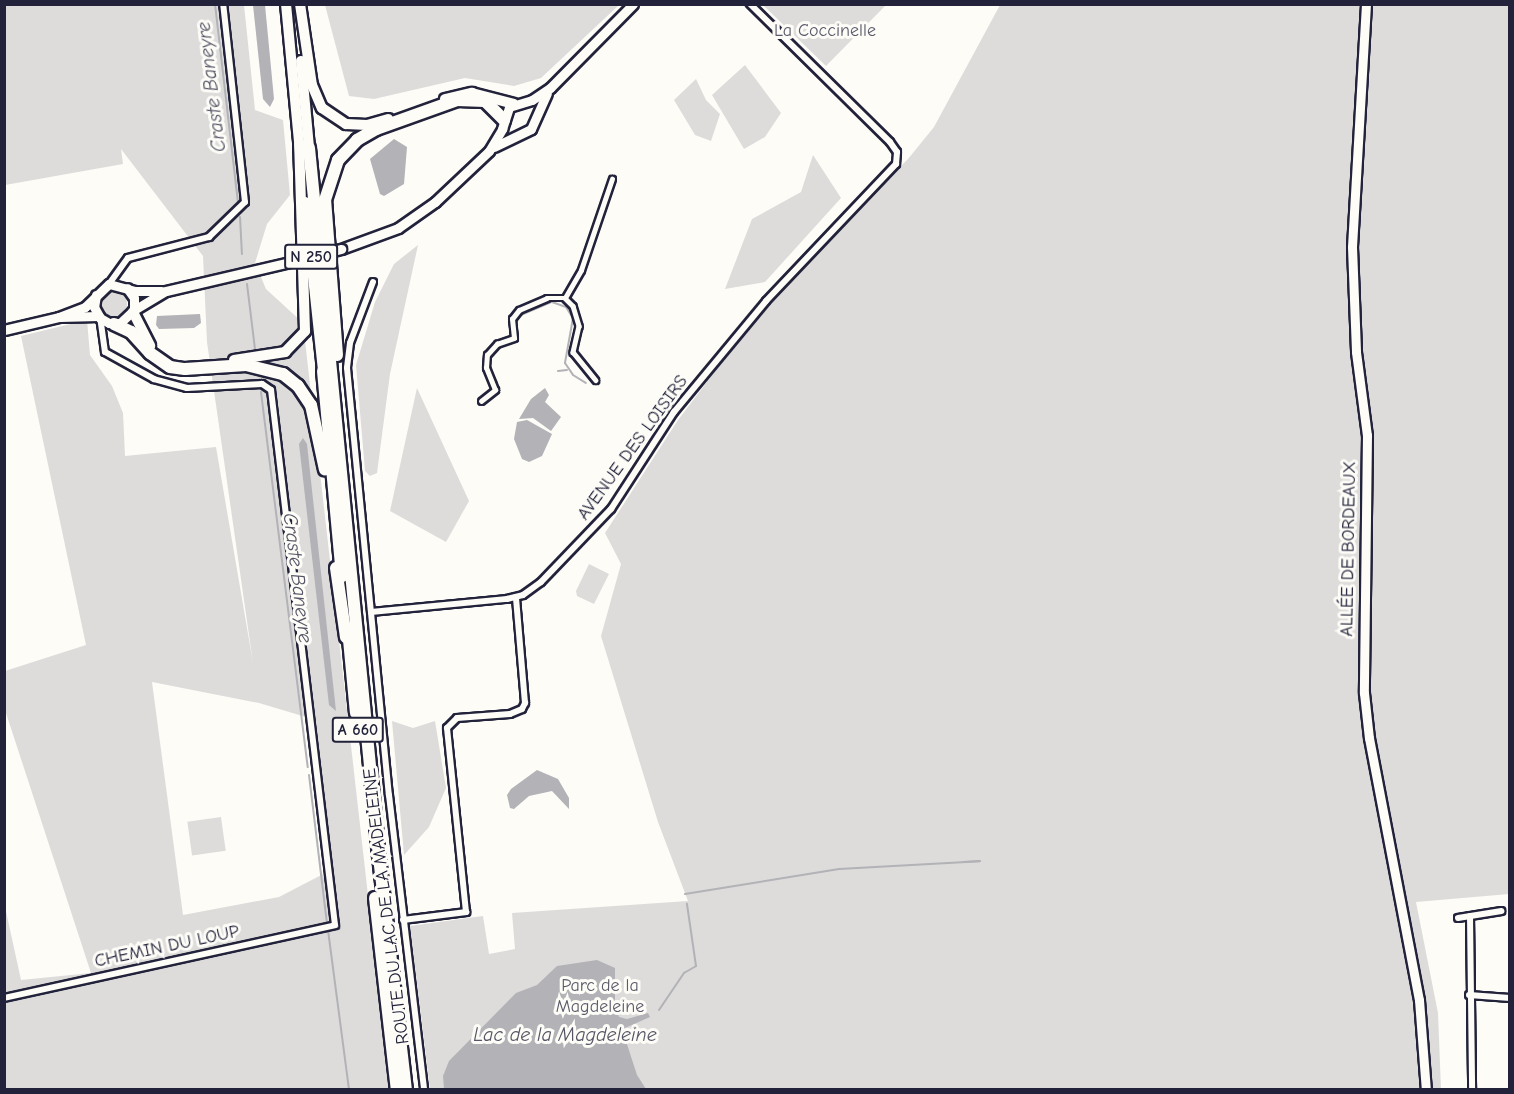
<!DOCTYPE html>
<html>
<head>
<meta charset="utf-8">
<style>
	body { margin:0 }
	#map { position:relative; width:1514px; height:1094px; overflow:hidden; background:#fdfcf7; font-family:"Comic Neue",sans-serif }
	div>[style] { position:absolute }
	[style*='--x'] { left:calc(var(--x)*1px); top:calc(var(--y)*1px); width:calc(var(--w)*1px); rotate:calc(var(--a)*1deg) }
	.green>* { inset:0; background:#dddcdb; transform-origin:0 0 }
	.round { border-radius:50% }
	.water>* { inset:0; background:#b2b2b7 }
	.stream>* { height:2px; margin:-1px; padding:0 1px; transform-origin:1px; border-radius:1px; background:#b2b2b7 }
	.roads { filter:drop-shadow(2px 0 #22223b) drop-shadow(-2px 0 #22223b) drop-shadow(0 2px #22223b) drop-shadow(0 -2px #22223b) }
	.pedestrian>* { height:4.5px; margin:-2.25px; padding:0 2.25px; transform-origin:2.25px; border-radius:2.25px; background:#fdfcf7 }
	.minor>* { height:6px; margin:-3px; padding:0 3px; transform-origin:3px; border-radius:3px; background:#fdfcf7 }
	.secondary>* { height:9px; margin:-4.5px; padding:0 4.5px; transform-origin:4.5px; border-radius:4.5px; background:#fdfcf7 }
	.trunk>* { height:10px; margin:-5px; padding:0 5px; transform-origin:5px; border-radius:5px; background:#fdfcf7 }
	.motorway>* { height:12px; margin:-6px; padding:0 6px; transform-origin:6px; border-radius:6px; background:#fdfcf7 }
	.bridges { filter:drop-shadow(2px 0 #22223b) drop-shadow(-2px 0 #22223b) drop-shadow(0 2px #22223b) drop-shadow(0 -2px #22223b) }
	.secondary-bridge>* { height:9px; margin:-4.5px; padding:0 4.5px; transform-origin:4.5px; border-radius:4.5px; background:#fdfcf7 }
	span { translate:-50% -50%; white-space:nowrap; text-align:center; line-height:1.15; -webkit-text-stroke:6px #fdfcf7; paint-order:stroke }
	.shield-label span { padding:2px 4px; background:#fdfcf7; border:2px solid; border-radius:4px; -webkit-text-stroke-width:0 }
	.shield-label { font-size:16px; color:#22223b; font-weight:700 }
	.park-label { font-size:18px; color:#5a5a6b }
	.street-label { font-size:18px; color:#22223b }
	.water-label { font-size:20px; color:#545466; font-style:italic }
	.frame { position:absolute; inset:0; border:6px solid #22223b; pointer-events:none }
</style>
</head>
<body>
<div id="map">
	<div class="green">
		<div style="clip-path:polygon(evenodd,5px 5px,244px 5px,255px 110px,283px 120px,290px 195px,267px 224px,255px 263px,266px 289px,303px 323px,390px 1089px,5px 1089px,4px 902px,21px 980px,91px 973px,5px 710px,5px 671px,86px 645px,21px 336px,87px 320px,90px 355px,112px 386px,123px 413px,125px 456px,216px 447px,253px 663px,207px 342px,203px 256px,121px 149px,123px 164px,5px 185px,5px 5px,152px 682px,259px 703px,316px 720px,331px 870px,279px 897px,183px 915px,152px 682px)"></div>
		<div style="clip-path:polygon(325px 5px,325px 4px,619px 5px,541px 78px,514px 86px,465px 78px,374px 99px,349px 96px)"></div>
		<div style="clip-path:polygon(763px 5px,886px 5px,826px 66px)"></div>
		<div style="clip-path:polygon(1000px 5px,1509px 5px,1509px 894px,1416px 902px,1438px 1013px,1441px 1089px,430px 1089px,410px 926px,483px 916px,489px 954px,515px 949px,512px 913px,688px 901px,658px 822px,601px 636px,621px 564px,605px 533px,678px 420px,777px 290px,908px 159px,934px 127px)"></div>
		<div style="clip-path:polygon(745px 65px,781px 113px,765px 137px,744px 149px,712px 95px)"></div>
		<div style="clip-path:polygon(696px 79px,706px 100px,720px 114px,711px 141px,695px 135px,674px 100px)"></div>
		<div style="clip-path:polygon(813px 155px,841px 198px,765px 282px,725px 289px,752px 219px,801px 192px)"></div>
		<div style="clip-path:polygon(418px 245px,390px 374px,377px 473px,370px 476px,365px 471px,356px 365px,375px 302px,394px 264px)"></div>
		<div class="round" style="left:101px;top:291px;width:26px;height:26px"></div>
		<div style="clip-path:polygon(417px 388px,469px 501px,446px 542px,390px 511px)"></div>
		<div style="clip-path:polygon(589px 564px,609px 574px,594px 604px,577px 596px,576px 591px)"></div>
		<div style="clip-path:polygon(392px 721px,413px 728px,435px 721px,446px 788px,429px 827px,404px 855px)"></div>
		<div style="left:221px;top:817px;width:34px;height:34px;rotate:82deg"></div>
	</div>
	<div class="water">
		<div style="clip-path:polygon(253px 5px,265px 5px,274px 99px,270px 107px,263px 99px)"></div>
		<div style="clip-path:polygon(394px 139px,407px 147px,404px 184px,384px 196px,380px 194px,370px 159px)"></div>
		<div style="clip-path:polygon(200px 314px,201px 323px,194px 328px,159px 329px,156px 325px,157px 316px)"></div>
		<div style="clip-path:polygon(545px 388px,549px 395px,545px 402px,561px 417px,551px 431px,533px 418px,519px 419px,531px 399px)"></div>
		<div style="clip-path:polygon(527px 420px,552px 434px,542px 456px,529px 462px,522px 459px,514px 439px,517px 422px)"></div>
		<div style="clip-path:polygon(303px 438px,307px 444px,336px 711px,329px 705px,299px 444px)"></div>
		<div style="clip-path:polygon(537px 770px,558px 779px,569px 798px,569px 809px,552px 791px,529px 796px,514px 809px,510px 808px,507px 795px,511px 789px)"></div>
		<div style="clip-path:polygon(597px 960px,615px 968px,615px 1005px,619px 1017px,627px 1019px,648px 1013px,650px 1017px,625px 1028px,624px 1035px,637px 1075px,646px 1089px,444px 1089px,443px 1076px,449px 1061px,516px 993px,537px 985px,557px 966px)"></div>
	</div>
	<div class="stream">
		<div style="--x:215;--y:4;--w:200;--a:83.4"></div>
		<div style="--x:240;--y:217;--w:37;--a:87"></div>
		<div style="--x:247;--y:284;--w:65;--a:83"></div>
		<div style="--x:558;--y:371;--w:9;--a:-6"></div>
		<div style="--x:497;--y:382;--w:16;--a:-120"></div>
		<div style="--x:489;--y:368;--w:10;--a:-84"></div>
		<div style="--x:490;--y:358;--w:15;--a:-48"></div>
		<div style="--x:500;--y:347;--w:16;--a:-22"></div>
		<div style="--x:515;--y:341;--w:24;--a:-88"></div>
		<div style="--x:516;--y:317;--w:39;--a:-23"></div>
		<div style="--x:552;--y:302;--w:15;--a:20"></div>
		<div style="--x:566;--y:307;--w:13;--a:58"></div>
		<div style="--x:573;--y:318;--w:46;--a:100.1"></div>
		<div style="--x:565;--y:363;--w:14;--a:56"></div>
		<div style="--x:573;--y:375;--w:15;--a:32"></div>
		<div style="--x:261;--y:392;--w:378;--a:82.9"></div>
		<div style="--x:309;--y:775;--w:150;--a:83.1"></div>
		<div style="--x:685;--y:894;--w:156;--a:-9.2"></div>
		<div style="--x:839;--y:869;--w:141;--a:-3.2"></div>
		<div style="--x:980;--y:861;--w:17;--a:177"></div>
		<div style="--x:328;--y:930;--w:161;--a:82.5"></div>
		<div style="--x:659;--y:1010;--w:45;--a:-56"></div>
		<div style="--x:684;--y:973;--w:14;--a:-30"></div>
		<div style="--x:696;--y:966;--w:63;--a:-98.3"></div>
	</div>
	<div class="roads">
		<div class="pedestrian">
			<div style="--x:565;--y:298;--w:32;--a:-60"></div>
			<div style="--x:581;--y:270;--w:96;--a:-71.2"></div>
			<div style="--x:481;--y:401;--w:18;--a:-38"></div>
			<div style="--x:495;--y:390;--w:24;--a:-112"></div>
			<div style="--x:486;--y:368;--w:13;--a:-86"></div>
			<div style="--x:487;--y:355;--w:15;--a:-48"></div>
			<div style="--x:497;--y:344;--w:18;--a:-19"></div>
			<div style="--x:514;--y:338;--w:19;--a:-96"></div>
			<div style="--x:512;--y:319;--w:11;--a:-52"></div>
			<div style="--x:519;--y:310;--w:30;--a:-23"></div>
			<div style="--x:547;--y:298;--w:18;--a:0"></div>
			<div style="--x:565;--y:298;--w:11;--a:45"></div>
			<div style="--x:573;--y:306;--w:21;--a:73"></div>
			<div style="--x:579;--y:326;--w:27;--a:103"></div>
			<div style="--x:573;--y:352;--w:36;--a:51"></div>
		</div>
		<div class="minor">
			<div style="--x:373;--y:282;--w:65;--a:110.7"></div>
			<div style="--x:350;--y:343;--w:25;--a:97"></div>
			<div style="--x:347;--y:368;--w:429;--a:84.4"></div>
			<div style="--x:389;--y:795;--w:297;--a:83.2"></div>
			<div style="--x:109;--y:284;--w:32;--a:-54"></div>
			<div style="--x:128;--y:258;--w:84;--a:-14.5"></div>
			<div style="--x:209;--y:237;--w:50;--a:-44.2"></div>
			<div style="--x:245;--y:202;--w:199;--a:-96.3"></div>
			<div style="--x:371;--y:612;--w:137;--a:-5.5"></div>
			<div style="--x:507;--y:599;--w:16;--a:-14"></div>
			<div style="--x:523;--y:595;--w:22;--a:-36"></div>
			<div style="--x:541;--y:582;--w:101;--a:-46.2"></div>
			<div style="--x:611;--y:509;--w:116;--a:-57"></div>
			<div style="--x:674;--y:412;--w:144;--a:-50.3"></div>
			<div style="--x:766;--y:301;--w:189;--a:-46.5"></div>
			<div style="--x:896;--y:164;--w:12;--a:-85"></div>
			<div style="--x:897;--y:152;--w:12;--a:-125"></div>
			<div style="--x:890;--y:142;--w:197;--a:-135.4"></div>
			<div style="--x:1470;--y:916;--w:174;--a:89.3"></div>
			<div style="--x:1458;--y:918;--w:44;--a:-9.2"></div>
			<div style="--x:403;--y:920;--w:64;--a:-7.2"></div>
			<div style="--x:466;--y:912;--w:185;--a:-95.9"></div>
			<div style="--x:447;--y:728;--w:14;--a:-45"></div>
			<div style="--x:457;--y:718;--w:53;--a:-4.3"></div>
			<div style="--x:510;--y:714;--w:13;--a:-23"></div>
			<div style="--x:522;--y:709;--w:7;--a:-63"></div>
			<div style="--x:525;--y:703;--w:106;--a:-94.9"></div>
			<div style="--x:1469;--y:995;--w:41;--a:4.2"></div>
			<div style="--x:4;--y:998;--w:339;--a:-12.4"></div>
			<div style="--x:335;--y:925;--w:539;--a:-96.82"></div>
			<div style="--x:271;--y:390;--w:11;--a:-146"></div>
			<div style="--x:262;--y:384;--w:75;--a:176.9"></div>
			<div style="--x:187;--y:388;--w:34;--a:-165"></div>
			<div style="--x:154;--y:379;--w:56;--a:-151.1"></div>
			<div style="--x:105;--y:352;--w:34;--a:-98"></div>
		</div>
		<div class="secondary">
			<div style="--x:1366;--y:4;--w:243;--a:93.3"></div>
			<div style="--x:1352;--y:247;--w:105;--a:87.8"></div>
			<div style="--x:1356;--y:352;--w:84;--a:82.5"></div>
			<div style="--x:1367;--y:435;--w:258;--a:90.7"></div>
			<div style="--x:1364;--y:693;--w:45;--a:83.7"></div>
			<div style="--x:1369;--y:738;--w:267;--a:79.2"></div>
			<div style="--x:1419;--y:1000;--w:90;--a:85.6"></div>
			<div style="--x:494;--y:147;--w:41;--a:-25.9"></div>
			<div style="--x:531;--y:129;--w:39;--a:-66"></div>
			<div style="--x:341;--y:249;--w:61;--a:-20.2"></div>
			<div style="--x:398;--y:228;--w:45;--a:-35.1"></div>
			<div style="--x:435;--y:202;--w:74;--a:-43.4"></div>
			<div style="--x:489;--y:151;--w:26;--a:-59"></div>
			<div style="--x:502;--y:129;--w:23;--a:-72"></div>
			<div style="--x:509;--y:107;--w:24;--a:-17"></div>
			<div style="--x:532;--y:100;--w:22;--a:-34"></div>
			<div style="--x:550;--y:88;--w:118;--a:-45.3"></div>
			<div style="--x:96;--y:295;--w:12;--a:99"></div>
			<div style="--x:94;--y:307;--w:13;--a:61"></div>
			<div style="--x:100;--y:318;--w:10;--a:29"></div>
			<div style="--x:109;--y:323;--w:11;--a:0"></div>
			<div style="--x:120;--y:323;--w:19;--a:-43"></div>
			<div style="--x:134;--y:310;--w:12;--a:-90"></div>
			<div style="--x:134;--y:298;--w:12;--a:-125"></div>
			<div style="--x:134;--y:310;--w:37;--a:-31"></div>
			<div style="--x:166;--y:291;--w:128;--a:-13.1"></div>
			<div style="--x:59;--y:317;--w:28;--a:-21"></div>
			<div style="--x:85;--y:307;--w:33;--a:-44"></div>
			<div style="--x:109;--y:284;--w:28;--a:15"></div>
			<div style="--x:136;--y:291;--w:25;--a:0"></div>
			<div style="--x:4;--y:330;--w:57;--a:-13.3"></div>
			<div style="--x:59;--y:317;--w:40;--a:-1.4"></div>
		</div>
		<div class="trunk">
			<div style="--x:286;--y:4;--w:148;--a:84.6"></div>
			<div style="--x:300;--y:4;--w:82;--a:81.6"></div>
			<div style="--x:312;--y:85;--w:25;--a:67"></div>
			<div style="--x:322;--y:108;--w:29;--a:34"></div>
			<div style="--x:346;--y:124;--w:21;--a:3"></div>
			<div style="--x:367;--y:125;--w:22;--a:-16"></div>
			<div style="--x:301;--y:61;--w:87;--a:84.7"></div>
			<div style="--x:445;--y:99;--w:28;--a:-13"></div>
			<div style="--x:472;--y:93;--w:43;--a:14.7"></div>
			<div style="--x:305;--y:202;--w:170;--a:83.9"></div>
			<div style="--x:133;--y:312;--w:38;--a:63"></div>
			<div style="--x:234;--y:360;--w:52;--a:-8.9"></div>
			<div style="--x:285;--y:352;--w:29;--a:-46"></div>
			<div style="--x:305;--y:331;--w:188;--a:-91.8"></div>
		</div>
		<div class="motorway">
			<div style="--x:309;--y:148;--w:712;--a:84.36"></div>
			<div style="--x:379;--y:857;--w:235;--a:83.4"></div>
			<div style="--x:114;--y:324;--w:19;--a:25"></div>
			<div style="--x:131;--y:332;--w:28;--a:48"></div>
			<div style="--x:150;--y:353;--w:24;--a:35"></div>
			<div style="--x:170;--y:367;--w:15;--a:8"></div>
			<div style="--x:185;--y:369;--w:61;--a:-3.8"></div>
			<div style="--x:246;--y:365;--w:38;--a:14"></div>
			<div style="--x:283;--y:374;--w:19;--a:39"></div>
			<div style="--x:298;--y:386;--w:23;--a:56"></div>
			<div style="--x:311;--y:405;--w:66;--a:77.8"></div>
			<div style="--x:337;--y:355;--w:155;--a:-94.4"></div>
			<div style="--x:325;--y:200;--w:42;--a:-72"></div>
			<div style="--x:338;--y:160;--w:28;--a:-46"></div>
			<div style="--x:357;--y:140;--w:22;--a:-30"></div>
			<div style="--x:376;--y:129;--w:86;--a:-19.7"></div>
			<div style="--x:457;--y:100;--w:28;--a:2"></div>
			<div style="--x:485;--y:101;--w:27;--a:45"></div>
			<div style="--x:323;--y:371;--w:206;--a:84.7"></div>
			<div style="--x:336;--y:568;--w:70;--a:81.8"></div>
			<div style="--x:348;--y:629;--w:84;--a:84.6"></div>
			<div style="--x:375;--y:898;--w:193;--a:83.5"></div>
		</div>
	</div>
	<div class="bridges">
		<div class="secondary-bridge">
			<div style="--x:291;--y:262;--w:52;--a:-14.6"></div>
		</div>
	</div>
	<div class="shield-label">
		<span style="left:311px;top:257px">N 250</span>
		<span style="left:358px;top:730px">A 660</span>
	</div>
	<div class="park-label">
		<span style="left:825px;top:31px">La Coccinelle</span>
		<span style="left:600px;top:997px">Parc de la<br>Magdeleine</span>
	</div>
	<div class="street-label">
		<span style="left:633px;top:448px;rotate:-54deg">AVENUE DES LOISIRS</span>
		<span style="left:1349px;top:549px;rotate:-89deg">ALLÉE DE BORDEAUX</span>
		<span style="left:387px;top:906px;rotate:-97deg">ROUTE DU LAC DE LA MADELEINE</span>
		<span style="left:167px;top:947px;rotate:-12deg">CHEMIN DU LOUP</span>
	</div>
	<div class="water-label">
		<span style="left:211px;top:87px;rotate:-97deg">Craste Baneyre</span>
		<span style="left:298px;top:578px;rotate:83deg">Craste Baneyre</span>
		<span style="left:565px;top:1034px">Lac de la Magdeleine</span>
	</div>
	<div class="frame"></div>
</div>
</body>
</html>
